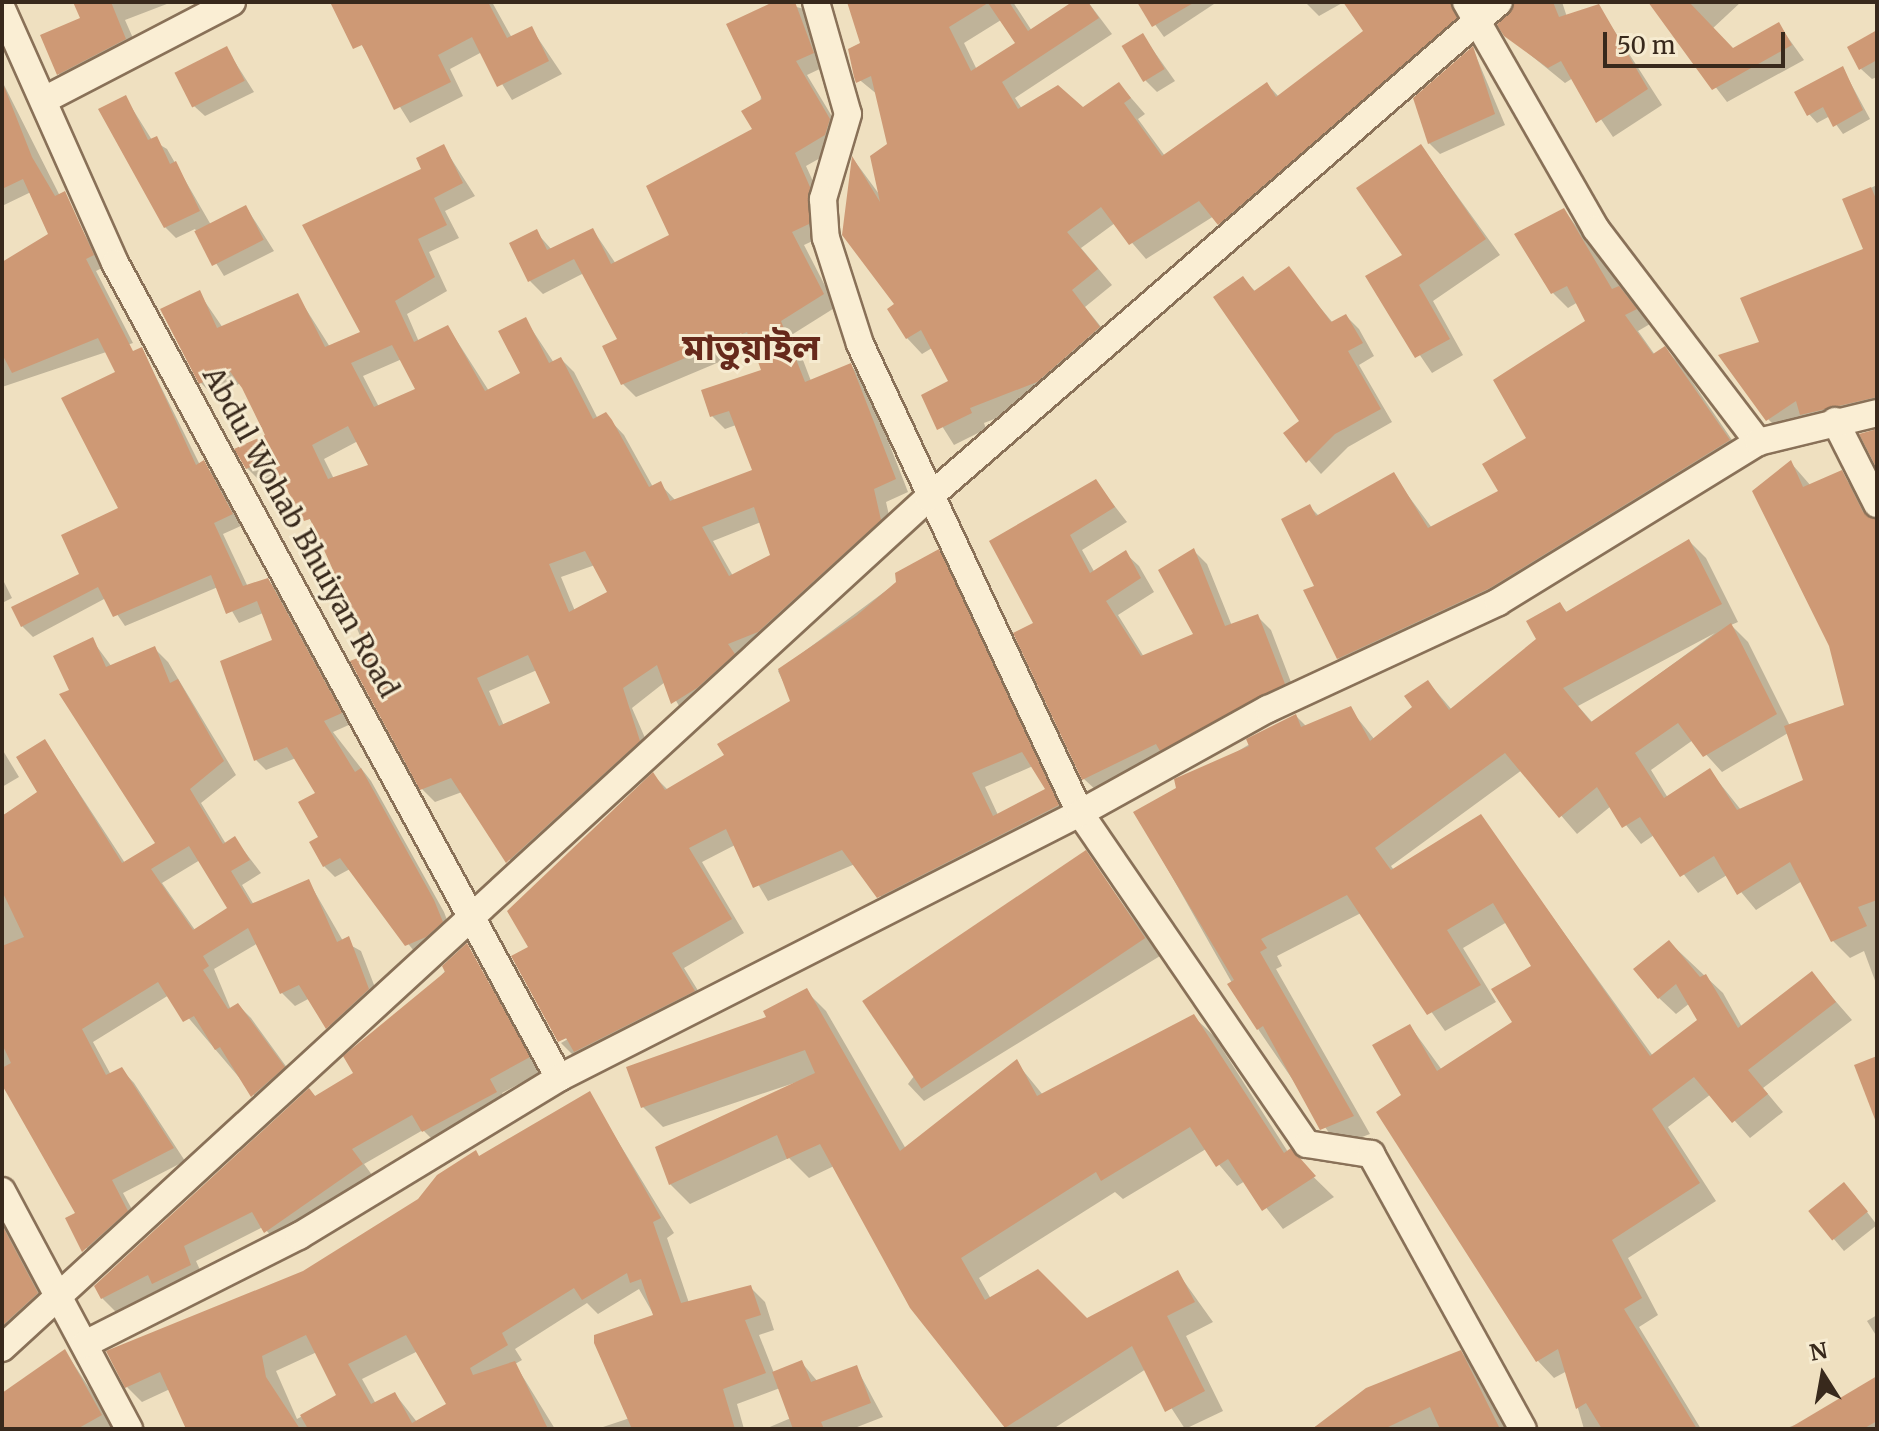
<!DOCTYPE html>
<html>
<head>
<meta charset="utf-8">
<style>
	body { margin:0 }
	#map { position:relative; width:1879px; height:1431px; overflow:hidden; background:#efe0c0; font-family:Merriweather,"Noto Sans Bengali",serif }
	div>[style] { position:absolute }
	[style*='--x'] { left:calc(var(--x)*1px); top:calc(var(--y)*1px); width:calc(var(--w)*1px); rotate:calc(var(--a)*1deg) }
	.shadow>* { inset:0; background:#0003 }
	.building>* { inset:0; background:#ce9975; transform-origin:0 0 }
	.roads { filter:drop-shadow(2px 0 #897158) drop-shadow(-2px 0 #897158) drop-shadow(0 2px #897158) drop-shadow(0 -2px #897158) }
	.minor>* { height:26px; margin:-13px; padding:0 13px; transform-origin:13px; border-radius:13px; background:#faeed4 }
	span { translate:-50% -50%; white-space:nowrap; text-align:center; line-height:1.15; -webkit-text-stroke:6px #f6ebd0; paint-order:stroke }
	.street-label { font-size:28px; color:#38291c }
	.district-label { font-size:36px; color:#66291b; font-weight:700 }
	.frame { position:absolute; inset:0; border:4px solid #38291c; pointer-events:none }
	.north { position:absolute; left:1783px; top:1335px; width:80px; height:80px; -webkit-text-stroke:6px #f6ebd0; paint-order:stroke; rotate:349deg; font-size:22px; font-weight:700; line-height:32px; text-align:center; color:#38291c }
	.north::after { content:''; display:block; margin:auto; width:28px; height:36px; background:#38291c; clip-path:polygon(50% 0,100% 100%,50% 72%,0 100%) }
	.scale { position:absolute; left:1603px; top:32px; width:182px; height:36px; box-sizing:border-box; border:4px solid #38291c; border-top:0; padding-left:10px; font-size:24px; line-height:28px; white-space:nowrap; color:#38291c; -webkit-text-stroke:6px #f6ebd0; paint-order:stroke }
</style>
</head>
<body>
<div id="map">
	<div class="shadow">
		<div style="clip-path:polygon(75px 2px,172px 2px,125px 20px,140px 54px,74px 88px,59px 74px,83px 19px)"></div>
		<div style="clip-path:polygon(335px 2px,492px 2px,512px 38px,531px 28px,562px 74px,512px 100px,482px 52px,450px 69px,463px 96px,410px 123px)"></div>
		<div style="clip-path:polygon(evenodd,778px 2px,804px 9px,826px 66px,807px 75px,842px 133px,838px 148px,806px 166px,822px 201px,821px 237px,804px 245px,836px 307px,793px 334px,811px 381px,851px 366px,864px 379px,908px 492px,886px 502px,893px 533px,685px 716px,665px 682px,632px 708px,652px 754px,521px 875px,462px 792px,435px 802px,422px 789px,318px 532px,280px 472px,260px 481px,247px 468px,267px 436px,241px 383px,214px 396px,201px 383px,199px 293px,223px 328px,297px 295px,330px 347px,363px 333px,424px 170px,443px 146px,475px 196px,445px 211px,459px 238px,429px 252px,447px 291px,407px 314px,419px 342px,448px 327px,489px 391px,522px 374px,525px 319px,554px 363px,561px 359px,574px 372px,598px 419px,605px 415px,624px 435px,653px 487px,660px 484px,676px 501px,754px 471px,736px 425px,725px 429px,712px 416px,764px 371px,755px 347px,636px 397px,623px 384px,620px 340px,584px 273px,543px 294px,530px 281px,536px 232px,552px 250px,593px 230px,616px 264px,671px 236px,755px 130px,778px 2px,402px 359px,418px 390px,379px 407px,363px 376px,402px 359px,778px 2px,358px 441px,370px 466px,334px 479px,324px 459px,358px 441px,778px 2px,761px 522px,773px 556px,733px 576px,713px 541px,761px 522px,778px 2px,595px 565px,610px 593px,575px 611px,561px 577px,595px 565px,778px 2px,537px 670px,553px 704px,504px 726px,489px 691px,537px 670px)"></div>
		<div style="clip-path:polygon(evenodd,850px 2px,1013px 2px,1032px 31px,1088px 2px,1112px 34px,1015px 98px,1022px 109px,1083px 109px,1119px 84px,1145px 114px,1138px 119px,1165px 156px,1267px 84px,1279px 97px,1366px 31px,1345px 2px,1511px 2px,1465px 18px,1234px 239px,1214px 216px,1146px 259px,1115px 223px,1081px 248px,1112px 285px,1085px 307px,1114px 343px,1052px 397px,984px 423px,986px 429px,954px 445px,923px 396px,951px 382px,932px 348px,922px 354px,907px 338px,854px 160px,879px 194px,890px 145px,878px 95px,856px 77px,862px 44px,850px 2px,1001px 20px,1018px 43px,977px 70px,964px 43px,1001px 20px)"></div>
		<div style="clip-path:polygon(1139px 2px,1217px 2px,1164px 37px)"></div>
		<div style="clip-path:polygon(1305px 2px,1344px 2px,1319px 16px)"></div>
		<div style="clip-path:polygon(1515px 2px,1562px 2px,1567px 17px,1599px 7px,1662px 105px,1613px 137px,1573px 78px,1565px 83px,1506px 35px)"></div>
		<div style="clip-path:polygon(1651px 2px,1741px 2px,1712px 29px,1733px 50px,1779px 25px,1804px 60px,1727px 102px)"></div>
		<div style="clip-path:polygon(1877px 35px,1877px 77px,1872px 79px,1861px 69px)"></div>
		<div style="clip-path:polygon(1143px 36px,1175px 81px,1157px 92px,1146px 81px)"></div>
		<div style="clip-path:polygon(226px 48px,254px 92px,205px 116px,194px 106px)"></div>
		<div style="clip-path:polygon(1473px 49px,1505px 125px,1440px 154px,1429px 143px)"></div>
		<div style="clip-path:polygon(1843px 69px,1870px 119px,1843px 134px,1830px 116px,1817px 123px,1809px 114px)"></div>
		<div style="clip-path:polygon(2px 81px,67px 210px,31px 192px,2px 206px)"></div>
		<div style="clip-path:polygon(125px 97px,152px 140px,167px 149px,211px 225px,246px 207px,274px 251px,224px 276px,195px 229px,176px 238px,165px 227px)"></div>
		<div style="clip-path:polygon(1421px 146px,1500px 255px,1433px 301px,1463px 355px,1432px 373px,1367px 277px,1405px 255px)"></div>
		<div style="clip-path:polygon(1877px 185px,1877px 417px,1785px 436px,1768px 419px,1761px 343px,1866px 250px,1845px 200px)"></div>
		<div style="clip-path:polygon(1564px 210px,1650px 324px,1638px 331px,1655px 355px,1665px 349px,1680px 364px,1743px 456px,1353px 673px,1338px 658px,1316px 587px,1310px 507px,1319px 516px,1393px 475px,1432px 528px,1501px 492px,1588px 322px,1578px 302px,1568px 308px,1553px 293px)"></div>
		<div style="clip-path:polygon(77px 222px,104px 267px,96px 271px,133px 343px,2px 387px,2px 264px)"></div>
		<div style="clip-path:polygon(1288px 269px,1333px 323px,1346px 316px,1359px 329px,1374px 356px,1359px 365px,1392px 422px,1348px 447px,1321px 474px,1286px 434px,1302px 422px,1243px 279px,1256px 292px)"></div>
		<div style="clip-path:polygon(142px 349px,200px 465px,215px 474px,243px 525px,223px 534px,248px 587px,268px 580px,278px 591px,351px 724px,333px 732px,371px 781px,444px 912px,452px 933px,417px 955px,350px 869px,335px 877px,324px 866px,318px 794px,296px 758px,266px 770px,256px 760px,274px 641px,263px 613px,239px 623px,218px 587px,125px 626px,106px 598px,33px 637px,22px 626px,82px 575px,121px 509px,118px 373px)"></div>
		<div style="clip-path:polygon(evenodd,1791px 463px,1811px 486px,1841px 473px,1877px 519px,1877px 986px,1864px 951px,1850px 958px,1833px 941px,1802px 881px,1756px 910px,1727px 875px,1698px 893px,1654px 835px,1641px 844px,1611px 806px,1577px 834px,1522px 770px,1391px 866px,1394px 870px,1480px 817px,1653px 1056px,1699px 1020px,1690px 1003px,1676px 1014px,1659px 998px,1669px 942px,1723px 993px,1742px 1027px,1812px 974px,1852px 1020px,1763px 1088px,1783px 1112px,1750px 1138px,1711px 1094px,1668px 1127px,1716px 1201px,1628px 1258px,1658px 1315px,1639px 1327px,1701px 1429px,1584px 1429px,1567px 1371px,1554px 1378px,1538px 1361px,1379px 1112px,1404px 1096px,1410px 1026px,1442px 1070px,1514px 1022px,1533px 966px,1507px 922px,1463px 948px,1496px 1002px,1445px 1031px,1361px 913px,1277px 956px,1282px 966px,1276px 969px,1370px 1134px,1338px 1146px,1258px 1029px,1136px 813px,1296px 716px,1307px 727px,1350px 709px,1375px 740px,1414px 707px,1428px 682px,1452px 710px,1539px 640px,1560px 605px,1568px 613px,1689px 541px,1706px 558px,1738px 622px,1731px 625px,1748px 642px,1790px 726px,1846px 706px,1791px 463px,1715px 633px,1593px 723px,1578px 706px,1715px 633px,1791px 463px,1788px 733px,1805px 781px,1741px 810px,1710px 771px,1668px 798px,1651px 770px,1693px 740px,1722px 772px,1788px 733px)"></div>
		<div style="clip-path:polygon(1096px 482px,1127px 522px,1082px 550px,1095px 573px,1125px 553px,1139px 566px,1154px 592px,1118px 615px,1144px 657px,1196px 635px,1194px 551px,1207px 564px,1232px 626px,1257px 616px,1271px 630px,1297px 698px,1098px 792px,1084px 779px,1036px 624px,992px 542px)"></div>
		<div style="clip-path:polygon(evenodd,938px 552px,952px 565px,1071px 819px,892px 911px,855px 864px,768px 901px,735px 845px,702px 862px,744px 933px,684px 968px,707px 1005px,589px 1065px,573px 1055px,561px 1043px,575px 1035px,559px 1041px,530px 948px,653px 775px,668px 790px,727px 756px,793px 702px,778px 671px,938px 552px,1033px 766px,1047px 789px,998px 815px,985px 787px,1033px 766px)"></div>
		<div style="clip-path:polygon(2px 578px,12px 598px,2px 603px)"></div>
		<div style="clip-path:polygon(evenodd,92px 640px,112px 667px,155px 649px,168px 662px,236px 775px,201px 803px,226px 844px,235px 839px,261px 873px,242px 885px,254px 905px,309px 882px,343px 941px,361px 951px,381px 1003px,340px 1040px,310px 998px,295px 1006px,282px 993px,258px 943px,214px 969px,231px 1010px,238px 1005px,251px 1018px,296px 1080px,266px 1109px,169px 995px,93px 1042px,111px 1075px,122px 1070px,134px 1083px,185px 1161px,123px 1193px,140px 1224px,97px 1264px,67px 1219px,78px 1214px,2px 1076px,2px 816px,40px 793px,45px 741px,125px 863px,158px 844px,62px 695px,72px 692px,92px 640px,200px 860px,230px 909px,195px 930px,162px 883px,200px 860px)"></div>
		<div style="clip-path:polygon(2px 749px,19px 777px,2px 787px)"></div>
		<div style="clip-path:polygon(1086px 853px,1160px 956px,924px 1101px,908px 1084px)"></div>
		<div style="clip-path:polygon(467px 946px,542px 1072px,502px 1093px,509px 1107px,438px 1145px,423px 1130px,364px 1164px,375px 1179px,280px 1245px,263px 1227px,196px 1261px,204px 1279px,168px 1296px,160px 1289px,116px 1312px,102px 1298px,309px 1090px,316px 1097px,356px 1073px)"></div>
		<div style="clip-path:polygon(806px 991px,826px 1011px,906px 1149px,1016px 1062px,1043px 1095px,1194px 1017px,1214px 1036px,1288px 1152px,1334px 1197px,1283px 1229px,1245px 1181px,1237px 1186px,1206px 1149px,1123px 1199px,1115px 1192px,979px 1278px,991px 1299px,1087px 1321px,1178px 1273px,1213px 1322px,1186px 1336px,1223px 1411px,1185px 1429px,1146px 1369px,1053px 1429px,1009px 1429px,912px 1307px,834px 1166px,809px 1178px,789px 1158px,690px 1204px,670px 1184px,806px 1079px,663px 1127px,643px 1107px,629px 1068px,769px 1018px)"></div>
		<div style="clip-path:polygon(evenodd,589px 1094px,674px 1233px,667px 1238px,689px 1303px,750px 1287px,765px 1302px,774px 1330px,759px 1335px,774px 1373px,802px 1363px,818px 1382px,856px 1367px,883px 1417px,852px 1429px,765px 1429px,791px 1418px,780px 1388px,737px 1404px,744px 1429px,597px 1429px,630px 1418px,655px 1317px,639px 1289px,598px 1314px,587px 1303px,515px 1349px,522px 1360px,515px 1364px,555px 1429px,190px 1429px,170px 1389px,142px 1402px,127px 1387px,589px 1094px,418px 1351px,449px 1405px,417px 1422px,395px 1394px,376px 1404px,362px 1379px,418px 1351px,589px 1094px,317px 1352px,339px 1396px,297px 1419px,276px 1371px,317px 1352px)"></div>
		<div style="clip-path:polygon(1854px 1195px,1877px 1225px,1844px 1251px,1811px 1212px)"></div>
		<div style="clip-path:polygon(2px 1212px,54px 1311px,8px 1354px,2px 1371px)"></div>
		<div style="clip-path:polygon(1877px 1315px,1877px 1337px,1867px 1321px)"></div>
		<div style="clip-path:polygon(65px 1351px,116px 1429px,2px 1429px,2px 1394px)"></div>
		<div style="clip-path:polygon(1461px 1352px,1479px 1371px,1506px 1429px,1311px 1429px)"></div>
		<div style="clip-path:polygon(1877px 1378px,1877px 1429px,1784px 1429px,1803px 1422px)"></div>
	</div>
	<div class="building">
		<div style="clip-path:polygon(73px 2px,111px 2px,126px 39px,57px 75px,40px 35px,80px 18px)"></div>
		<div style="clip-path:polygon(330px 2px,488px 2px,507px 38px,532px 26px,549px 61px,497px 87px,472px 37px,438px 55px,451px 82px,394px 110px,362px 45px,353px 49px)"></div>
		<div style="clip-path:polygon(evenodd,773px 2px,795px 2px,814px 53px,796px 61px,830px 119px,825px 135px,795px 153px,810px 187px,809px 224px,792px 232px,824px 294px,781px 321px,805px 382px,851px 363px,896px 479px,874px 489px,881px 520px,758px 632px,728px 644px,735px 654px,697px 688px,671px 704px,657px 665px,623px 688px,640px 741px,506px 863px,451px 778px,420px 790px,350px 661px,360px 657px,355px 645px,365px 641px,310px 519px,304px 521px,270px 458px,246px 469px,234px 449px,265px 435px,242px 388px,229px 370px,199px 384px,160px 309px,200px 290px,217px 328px,298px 293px,325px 347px,360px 332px,302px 225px,421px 169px,416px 158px,444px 144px,463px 183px,434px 198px,447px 225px,418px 239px,435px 277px,395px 301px,414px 342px,448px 325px,485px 391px,520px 373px,498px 331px,526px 317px,549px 363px,561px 357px,593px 419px,606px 412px,612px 420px,649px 487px,661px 481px,670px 501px,752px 470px,729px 411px,710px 417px,701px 390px,761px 370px,747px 332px,621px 385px,602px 346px,617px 339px,574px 259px,528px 282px,509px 243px,537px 229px,547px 250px,593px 228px,611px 264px,669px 235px,646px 186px,752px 129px,741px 111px,762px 99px,726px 24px,773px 2px,392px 345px,415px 389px,374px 407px,351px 363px,392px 345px,773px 2px,348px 426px,368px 465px,328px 479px,312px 445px,348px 426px,773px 2px,754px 507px,770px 555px,729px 576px,702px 527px,754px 507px,773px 2px,585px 551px,607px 592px,569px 612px,549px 564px,585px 551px,773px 2px,528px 655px,550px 703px,499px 726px,477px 678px,528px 655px)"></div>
		<div style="clip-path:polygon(evenodd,847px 2px,1009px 2px,1028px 31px,1072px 2px,1088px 2px,1099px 18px,1002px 82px,1018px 109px,1058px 85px,1083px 107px,1119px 82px,1131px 98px,1124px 103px,1162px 156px,1267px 82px,1276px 97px,1363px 31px,1343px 2px,1450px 2px,1457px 18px,1218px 225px,1199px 201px,1129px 245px,1101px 207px,1067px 232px,1098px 269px,1072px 290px,1100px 327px,1037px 382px,970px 408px,972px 413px,937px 430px,921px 395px,948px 381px,921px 330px,906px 339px,887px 309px,894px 304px,842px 235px,852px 156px,880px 202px,870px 156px,887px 144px,871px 76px,856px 83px,854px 77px,848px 49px,860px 43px,847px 2px,988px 3px,1015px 43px,971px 71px,949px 27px,988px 3px)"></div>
		<div style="clip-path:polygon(1137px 2px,1195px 2px,1152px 27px)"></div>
		<div style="clip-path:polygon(1515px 2px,1553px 2px,1559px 17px,1599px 4px,1648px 89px,1596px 123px,1561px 61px,1548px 68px,1504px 36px,1497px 25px)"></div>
		<div style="clip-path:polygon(1648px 2px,1689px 2px,1733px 48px,1779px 22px,1792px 45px,1712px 90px)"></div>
		<div style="clip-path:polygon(1877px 30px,1877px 60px,1859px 70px,1847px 47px)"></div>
		<div style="left:1143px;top:33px;width:42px;height:25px;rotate:59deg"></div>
		<div style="left:227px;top:46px;width:39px;height:59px;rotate:63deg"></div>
		<div style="clip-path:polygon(1473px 46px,1495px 114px,1428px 144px,1413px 98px)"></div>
		<div style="clip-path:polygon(1843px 66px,1863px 110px,1833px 127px,1823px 107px,1807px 116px,1794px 92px)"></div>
		<div style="clip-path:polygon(2px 81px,32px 157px,55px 196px,65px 191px,94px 255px,86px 259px,133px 351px,142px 347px,196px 465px,204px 460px,233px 514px,214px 523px,243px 586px,268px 578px,342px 713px,324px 721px,355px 772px,361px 768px,434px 900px,443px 922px,426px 937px,405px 946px,340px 858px,323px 867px,309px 842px,318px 837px,298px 802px,315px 793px,287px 747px,254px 761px,220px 661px,272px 640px,257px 601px,226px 614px,211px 575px,113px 617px,98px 587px,21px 627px,11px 607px,79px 574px,61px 535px,118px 508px,61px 398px,115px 372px,98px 338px,12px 373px,2px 354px,2px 262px,48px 234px,23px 179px,2px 189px)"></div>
		<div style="clip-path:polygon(126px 95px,148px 140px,157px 136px,170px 164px,176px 161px,200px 211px,164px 228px,98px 109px)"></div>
		<div style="clip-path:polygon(1421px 144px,1486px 239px,1419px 285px,1450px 339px,1415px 358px,1365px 276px,1402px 255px,1356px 188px)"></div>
		<div style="clip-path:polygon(1871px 187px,1877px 201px,1877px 397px,1800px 415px,1796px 401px,1766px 421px,1718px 355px,1759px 342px,1740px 298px,1863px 249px,1842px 199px)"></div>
		<div style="left:246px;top:205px;width:39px;height:58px;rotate:63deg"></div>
		<div style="clip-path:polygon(1564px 208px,1612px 289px,1619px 286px,1637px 309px,1625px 315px,1653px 354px,1665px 346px,1730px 440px,1490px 588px,1337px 659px,1303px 590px,1314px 586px,1281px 519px,1310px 504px,1316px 516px,1394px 472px,1428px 528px,1498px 491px,1482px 464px,1526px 438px,1493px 380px,1585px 321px,1567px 286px,1551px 294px,1514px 234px)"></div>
		<div style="clip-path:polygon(1289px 266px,1331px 322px,1346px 314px,1363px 343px,1348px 351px,1381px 409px,1335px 434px,1306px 463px,1283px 433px,1299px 421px,1213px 297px,1243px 276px,1254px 291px)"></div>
		<div style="clip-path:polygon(1877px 429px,1877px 469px,1859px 434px)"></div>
		<div style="clip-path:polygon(1791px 460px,1803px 487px,1842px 470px,1863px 512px,1877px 520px,1877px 900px,1858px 907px,1867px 926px,1831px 942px,1790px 862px,1737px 895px,1714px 856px,1680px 877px,1640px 817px,1622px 828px,1597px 787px,1559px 818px,1505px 753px,1375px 848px,1391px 870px,1481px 814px,1650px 1056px,1697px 1020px,1676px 984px,1658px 999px,1633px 969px,1669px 940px,1700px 977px,1706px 974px,1738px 1028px,1812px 971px,1836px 1002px,1748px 1070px,1768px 1094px,1732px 1123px,1694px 1077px,1652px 1109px,1700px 1183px,1612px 1240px,1642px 1298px,1624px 1309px,1697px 1429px,1602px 1429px,1586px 1403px,1576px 1409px,1558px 1349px,1536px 1362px,1376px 1112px,1401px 1095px,1372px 1045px,1410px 1024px,1437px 1071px,1512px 1022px,1491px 989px,1531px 966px,1493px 903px,1447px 930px,1481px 985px,1427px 1015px,1347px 895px,1261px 939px,1267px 948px,1260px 952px,1354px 1116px,1320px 1130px,1263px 1026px,1257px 1030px,1227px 984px,1234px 980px,1133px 812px,1176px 788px,1174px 779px,1249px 746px,1246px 739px,1296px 714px,1301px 727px,1351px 706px,1370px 741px,1412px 707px,1404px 696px,1428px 680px,1449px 710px,1536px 639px,1526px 621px,1560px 602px,1566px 612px,1689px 539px,1722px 604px,1563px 688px,1591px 722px,1731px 623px,1777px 714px,1703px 757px,1678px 723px,1635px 753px,1664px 798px,1710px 768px,1737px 810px,1803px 780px,1784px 726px,1844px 705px,1829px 646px,1752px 491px)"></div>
		<div style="clip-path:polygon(1096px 479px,1115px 507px,1070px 535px,1090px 573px,1126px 550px,1141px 578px,1106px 601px,1141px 656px,1193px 634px,1158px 570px,1194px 548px,1225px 626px,1258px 614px,1285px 684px,1160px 751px,1156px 744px,1082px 780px,1013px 633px,1033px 623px,989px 541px)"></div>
		<div style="clip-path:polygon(evenodd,939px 549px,1059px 805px,877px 898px,842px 850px,753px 888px,726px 829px,689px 848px,732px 919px,672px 953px,695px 991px,574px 1052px,566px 1038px,558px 1042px,511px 956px,528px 947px,507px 911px,653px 772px,665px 790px,724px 755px,717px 744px,790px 701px,778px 669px,856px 616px,896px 582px,895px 573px,939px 549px,1022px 752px,1045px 789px,993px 816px,972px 773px,1022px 752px)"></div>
		<div style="clip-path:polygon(evenodd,93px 637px,106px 667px,155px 646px,170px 683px,178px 679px,224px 761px,190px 789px,223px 844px,235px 836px,250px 860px,231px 871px,251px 904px,309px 879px,337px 942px,349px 936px,369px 989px,326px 1029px,299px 985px,280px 994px,248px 928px,203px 956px,209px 966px,203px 970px,228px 1009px,238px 1003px,285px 1067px,251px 1097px,220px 1047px,215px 1050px,194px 1016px,183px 1022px,158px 982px,82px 1029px,106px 1075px,122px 1067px,174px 1148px,112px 1180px,128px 1211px,82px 1252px,65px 1218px,75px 1213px,2px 1085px,2px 1068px,11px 1063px,2px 1044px,2px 946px,24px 937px,2px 891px,2px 816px,37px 792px,16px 757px,45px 739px,122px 863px,155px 843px,59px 694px,69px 690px,53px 656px,93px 637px,189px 846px,227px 908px,193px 930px,151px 869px,189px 846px)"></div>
		<div style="left:1086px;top:850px;width:106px;height:270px;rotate:56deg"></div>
		<div style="clip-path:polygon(467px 943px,530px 1057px,490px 1079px,497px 1092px,422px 1132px,412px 1115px,352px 1149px,363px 1164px,264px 1233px,252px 1212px,184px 1246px,191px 1265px,152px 1284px,148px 1275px,101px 1299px,94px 1286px,309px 1088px,315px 1096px,353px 1073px,343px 1056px,445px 972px,442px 966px)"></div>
		<div style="clip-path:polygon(807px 988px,900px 1151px,1017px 1059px,1037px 1096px,1194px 1014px,1284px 1153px,1291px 1148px,1316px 1176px,1262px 1211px,1228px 1159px,1216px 1167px,1190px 1127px,1101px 1181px,1096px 1172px,961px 1258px,985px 1300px,1038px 1269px,1087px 1318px,1178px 1270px,1195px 1302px,1167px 1316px,1205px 1391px,1165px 1412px,1132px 1346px,1005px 1428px,910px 1308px,820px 1144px,787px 1159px,777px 1135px,669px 1185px,655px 1147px,815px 1073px,805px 1050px,641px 1108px,626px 1067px,766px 1017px,763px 1011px)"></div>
		<div style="clip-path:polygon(1877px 1056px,1877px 1122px,1876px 1122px,1854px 1065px)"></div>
		<div style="clip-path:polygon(evenodd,590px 1091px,661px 1218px,653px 1222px,681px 1303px,751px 1285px,761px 1315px,745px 1320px,766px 1373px,723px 1389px,735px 1429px,632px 1429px,594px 1343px,594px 1335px,653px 1315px,641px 1279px,630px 1283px,627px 1273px,582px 1300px,574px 1288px,502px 1333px,508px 1345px,470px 1368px,473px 1375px,515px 1361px,548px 1429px,308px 1429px,300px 1415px,336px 1395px,306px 1335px,262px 1356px,266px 1377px,300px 1429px,186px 1429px,160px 1372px,125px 1388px,106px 1351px,303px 1271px,418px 1199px,437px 1175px,476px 1150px,479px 1156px,590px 1091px,406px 1335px,446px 1404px,412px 1423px,395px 1392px,371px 1404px,348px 1364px,406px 1335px)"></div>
		<div style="left:1844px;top:1182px;width:38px;height:46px;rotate:51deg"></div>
		<div style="clip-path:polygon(2px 1225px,38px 1293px,2px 1326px)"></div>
		<div style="clip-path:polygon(65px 1349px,102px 1415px,77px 1429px,2px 1429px,2px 1393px)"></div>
		<div style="clip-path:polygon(1461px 1350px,1500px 1429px,1440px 1429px,1430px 1407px,1384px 1429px,1312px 1429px,1366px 1388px)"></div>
		<div style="clip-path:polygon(802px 1360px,811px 1382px,857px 1365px,871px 1403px,821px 1422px,824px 1429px,793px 1429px,772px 1372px)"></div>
		<div style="clip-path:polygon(1877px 1376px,1877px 1421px,1863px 1429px,1788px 1429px)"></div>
	</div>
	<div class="roads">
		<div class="minor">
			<div style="--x:816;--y:2;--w:116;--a:74.1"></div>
			<div style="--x:848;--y:114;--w:89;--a:106.4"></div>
			<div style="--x:823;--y:199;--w:39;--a:86"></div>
			<div style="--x:826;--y:238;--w:111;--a:72.2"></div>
			<div style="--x:860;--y:344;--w:518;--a:64.87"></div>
			<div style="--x:1080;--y:813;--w:401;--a:55.6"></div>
			<div style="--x:1307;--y:1144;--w:65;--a:8.9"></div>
			<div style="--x:1371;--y:1154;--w:314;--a:61.1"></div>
			<div style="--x:1466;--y:2;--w:262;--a:60.2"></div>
			<div style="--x:1596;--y:229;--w:268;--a:52.7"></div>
			<div style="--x:2;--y:9;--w:278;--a:66"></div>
			<div style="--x:115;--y:263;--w:928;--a:61.42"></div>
			<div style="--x:44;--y:100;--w:212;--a:-27.5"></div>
			<div style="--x:1835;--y:421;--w:93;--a:63.2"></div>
			<div style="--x:2;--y:1191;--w:270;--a:61.9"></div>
			<div style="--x:85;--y:1344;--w:240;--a:-26.8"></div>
			<div style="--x:299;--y:1236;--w:304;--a:-31.3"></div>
			<div style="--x:559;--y:1078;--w:585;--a:-26.96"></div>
			<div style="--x:1080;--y:813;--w:215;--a:-29"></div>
			<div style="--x:1268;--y:709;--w:254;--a:-24.9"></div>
			<div style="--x:1498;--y:602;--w:305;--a:-31.6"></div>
			<div style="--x:1758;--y:442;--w:122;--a:-13.7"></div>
			<div style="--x:2;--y:1348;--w:1257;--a:-42.55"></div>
			<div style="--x:928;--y:498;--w:756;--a:-40.98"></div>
		</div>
	</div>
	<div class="street-label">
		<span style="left:301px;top:532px;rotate:61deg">Abdul Wohab Bhuiyan Road</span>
	</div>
	<div class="district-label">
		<span style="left:751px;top:348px">মাতুয়াইল</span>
	</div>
	<div class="frame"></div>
	<div class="north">N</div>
	<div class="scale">50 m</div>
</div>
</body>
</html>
